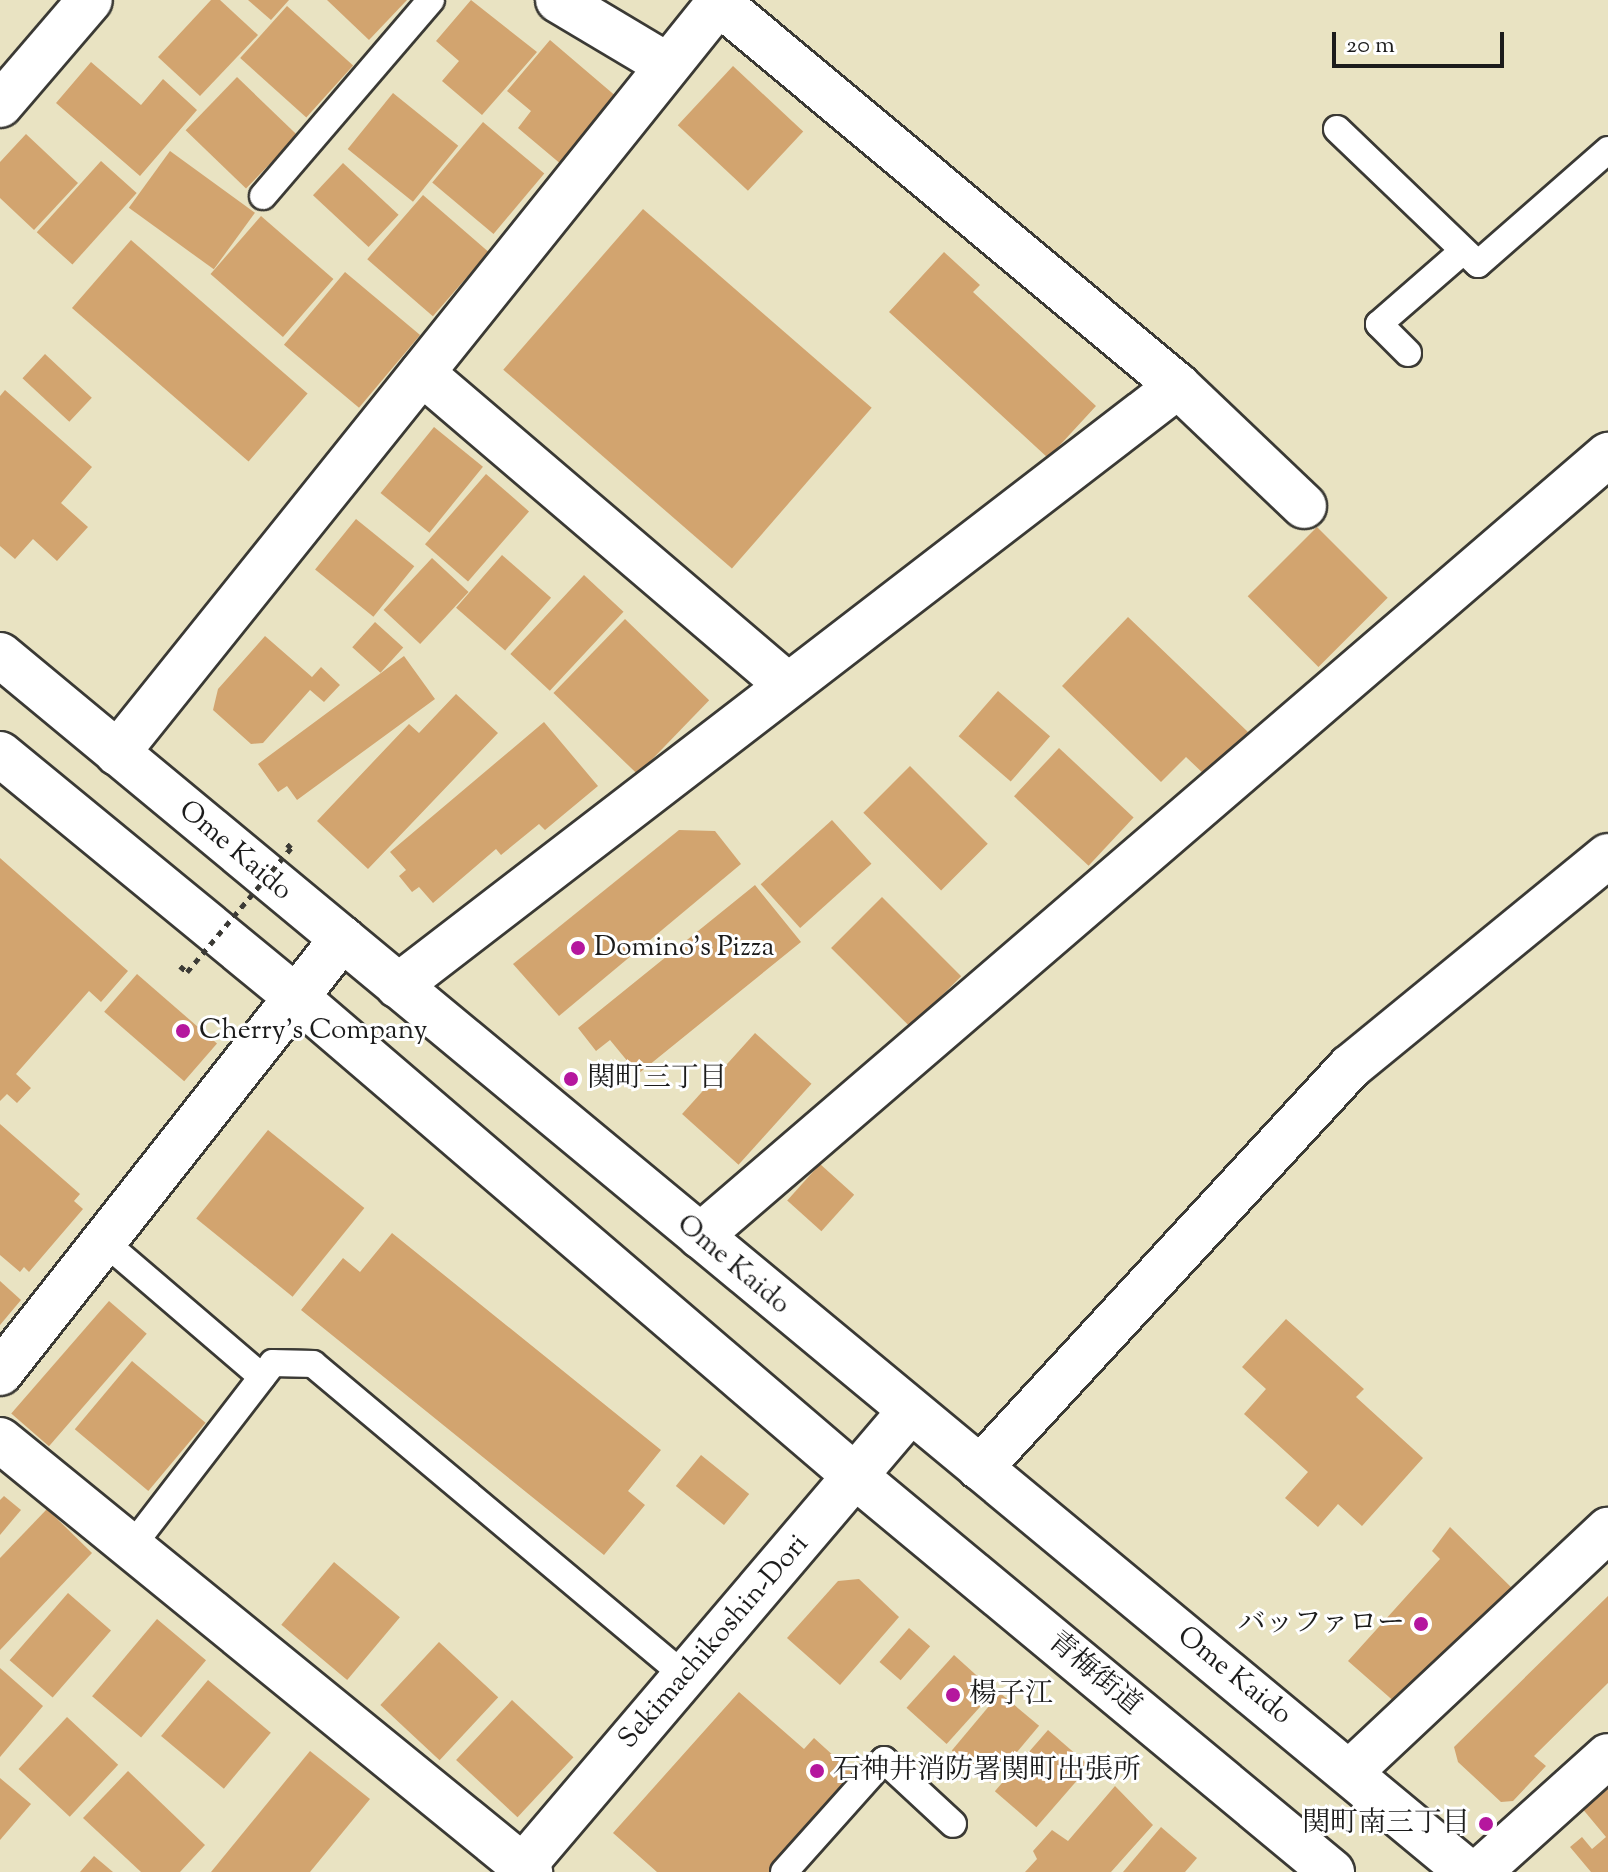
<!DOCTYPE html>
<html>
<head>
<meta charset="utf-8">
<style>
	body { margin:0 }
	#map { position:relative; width:1608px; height:1872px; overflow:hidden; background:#e9e3c2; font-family:"Sorts Mill Goudy","Noto Serif JP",serif }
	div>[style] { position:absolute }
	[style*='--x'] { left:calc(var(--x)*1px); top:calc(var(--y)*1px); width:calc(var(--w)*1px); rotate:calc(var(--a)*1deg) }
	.building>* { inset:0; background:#d2a46f; transform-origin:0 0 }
	.roads { filter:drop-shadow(2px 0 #3b3a35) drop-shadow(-2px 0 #3b3a35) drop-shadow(0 2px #3b3a35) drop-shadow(0 -2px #3b3a35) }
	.service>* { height:26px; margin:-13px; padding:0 13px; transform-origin:13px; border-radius:13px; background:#fff }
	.minor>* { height:44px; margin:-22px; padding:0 22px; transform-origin:22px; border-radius:22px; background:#fff }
	.tertiary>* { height:44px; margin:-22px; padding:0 22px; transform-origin:22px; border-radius:22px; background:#fff }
	.primary>* { height:44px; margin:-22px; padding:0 22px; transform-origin:22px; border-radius:22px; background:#fff }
	.path-bridge>* { height:5px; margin-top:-2.5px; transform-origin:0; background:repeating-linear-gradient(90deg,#3b3a35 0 6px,transparent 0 12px) }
	.dots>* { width:22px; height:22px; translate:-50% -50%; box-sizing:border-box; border:4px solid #fff; border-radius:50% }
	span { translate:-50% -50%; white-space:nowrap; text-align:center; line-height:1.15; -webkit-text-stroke:6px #fff; paint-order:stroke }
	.street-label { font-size:28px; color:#1c1c1c }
	.poi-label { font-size:28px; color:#1c1c1c }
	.left { translate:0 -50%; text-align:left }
	.right { translate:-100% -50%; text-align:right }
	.scale { position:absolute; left:1332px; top:32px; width:172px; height:36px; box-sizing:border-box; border:4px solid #1c1c1c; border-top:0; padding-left:10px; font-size:24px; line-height:28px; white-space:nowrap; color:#1c1c1c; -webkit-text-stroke:6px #fff; paint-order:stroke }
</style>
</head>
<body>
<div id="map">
	<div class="building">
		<div style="clip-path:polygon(211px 0,220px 0,258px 35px,200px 96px,158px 57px)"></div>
		<div style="clip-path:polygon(248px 0,289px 0,271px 20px)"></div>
		<div style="clip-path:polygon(327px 0,407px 0,369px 40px)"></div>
		<div style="clip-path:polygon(471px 0,537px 52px,482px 115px,442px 81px,459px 61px,436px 41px)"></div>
		<div style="left:287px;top:6px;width:89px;height:70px;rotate:42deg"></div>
		<div style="clip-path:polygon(550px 40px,618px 98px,562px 165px,518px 128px,531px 111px,507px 91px)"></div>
		<div style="clip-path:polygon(91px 62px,141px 105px,163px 79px,197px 110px,140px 176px,56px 103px)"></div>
		<div style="left:733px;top:66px;width:96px;height:81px;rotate:43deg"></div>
		<div style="left:237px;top:77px;width:84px;height:74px;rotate:44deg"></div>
		<div style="left:393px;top:93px;width:84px;height:72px;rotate:39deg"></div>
		<div style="left:483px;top:122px;width:80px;height:79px;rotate:40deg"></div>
		<div style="clip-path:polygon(26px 134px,78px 183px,34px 230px,0 198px,0 162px)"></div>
		<div style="left:170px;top:151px;width:105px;height:70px;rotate:36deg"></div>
		<div style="left:101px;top:161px;width:48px;height:96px;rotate:42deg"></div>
		<div style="left:343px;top:163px;width:76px;height:44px;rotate:43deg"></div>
		<div style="left:423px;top:195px;width:87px;height:85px;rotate:41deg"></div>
		<div style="left:643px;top:209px;width:303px;height:213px;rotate:41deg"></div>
		<div style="left:261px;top:216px;width:96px;height:77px;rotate:41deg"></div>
		<div style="left:131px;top:240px;width:234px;height:90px;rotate:41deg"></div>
		<div style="clip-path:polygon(944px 252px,980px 285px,973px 292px,1096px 406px,1048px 458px,889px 312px)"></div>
		<div style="left:345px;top:272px;width:98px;height:95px;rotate:40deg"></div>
		<div style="left:45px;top:354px;width:64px;height:33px;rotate:43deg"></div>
		<div style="clip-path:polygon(5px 390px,92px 467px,61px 503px,88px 527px,57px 561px,33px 539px,15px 559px,0 546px,0 396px)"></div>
		<div style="left:434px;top:427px;width:63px;height:85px;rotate:39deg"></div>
		<div style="left:486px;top:474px;width:57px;height:93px;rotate:41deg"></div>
		<div style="left:356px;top:519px;width:75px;height:65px;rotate:39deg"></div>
		<div style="left:1317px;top:527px;width:100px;height:98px;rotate:45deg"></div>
		<div style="left:502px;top:555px;width:65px;height:70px;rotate:41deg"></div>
		<div style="left:432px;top:558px;width:50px;height:71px;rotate:43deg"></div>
		<div style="left:584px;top:575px;width:54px;height:108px;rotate:43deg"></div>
		<div style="clip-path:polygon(1128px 617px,1248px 732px,1206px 776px,1186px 757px,1161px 782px,1062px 686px)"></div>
		<div style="left:625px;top:619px;width:117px;height:103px;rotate:44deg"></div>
		<div style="left:375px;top:622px;width:38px;height:34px;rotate:42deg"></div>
		<div style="clip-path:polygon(265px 636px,312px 677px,321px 667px,340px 685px,324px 702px,310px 690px,263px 743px,251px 744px,213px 710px,218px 689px)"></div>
		<div style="clip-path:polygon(404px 656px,435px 699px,297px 800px,287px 786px,278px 792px,258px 764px)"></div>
		<div style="left:998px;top:691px;width:69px;height:60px;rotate:41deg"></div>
		<div style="clip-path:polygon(456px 694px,498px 733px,368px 869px,317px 821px,409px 724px,419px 733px)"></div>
		<div style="clip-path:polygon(544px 722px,598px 786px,545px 830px,539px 824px,501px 855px,496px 849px,433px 903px,419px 887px,412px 892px,399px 876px,406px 870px,390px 852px)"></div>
		<div style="left:1059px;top:748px;width:102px;height:66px;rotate:43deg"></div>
		<div style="left:910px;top:766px;width:110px;height:66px;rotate:45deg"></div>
		<div style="left:832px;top:820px;width:59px;height:96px;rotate:48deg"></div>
		<div style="clip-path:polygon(679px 830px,715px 831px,741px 864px,559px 1016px,513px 964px)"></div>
		<div style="clip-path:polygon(0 858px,128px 971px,101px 1002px,89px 991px,16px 1074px,31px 1088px,17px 1103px,7px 1094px,0 1101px)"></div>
		<div style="clip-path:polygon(755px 885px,801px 942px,638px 1074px,610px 1040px,596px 1051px,578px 1028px)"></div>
		<div style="left:882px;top:897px;width:112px;height:72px;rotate:45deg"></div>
		<div style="left:137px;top:974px;width:106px;height:50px;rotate:41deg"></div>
		<div style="left:755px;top:1033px;width:76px;height:109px;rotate:42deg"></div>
		<div style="clip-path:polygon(0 1124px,80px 1194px,74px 1201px,83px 1209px,29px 1272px,24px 1267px,20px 1272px,0 1255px)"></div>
		<div style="left:268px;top:1130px;width:124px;height:114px;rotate:39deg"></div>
		<div style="left:820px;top:1164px;width:46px;height:49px;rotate:42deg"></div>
		<div style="clip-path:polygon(392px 1233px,661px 1450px,628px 1491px,645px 1505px,604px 1555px,301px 1310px,343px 1258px,360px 1272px)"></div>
		<div style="clip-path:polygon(0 1281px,21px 1300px,0 1325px)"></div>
		<div style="left:109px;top:1301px;width:50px;height:149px;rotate:41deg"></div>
		<div style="clip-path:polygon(1286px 1319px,1364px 1389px,1356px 1397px,1423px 1458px,1362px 1526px,1338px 1504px,1318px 1527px,1285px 1498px,1308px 1472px,1244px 1414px,1266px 1389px,1242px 1367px)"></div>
		<div style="left:132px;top:1361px;width:96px;height:89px;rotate:40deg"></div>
		<div style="left:701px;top:1455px;width:62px;height:40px;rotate:39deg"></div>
		<div style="clip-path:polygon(4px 1496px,21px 1510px,0 1535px,0 1500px)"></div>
		<div style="clip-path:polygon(47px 1509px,92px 1553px,0 1650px,0 1558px)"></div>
		<div style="clip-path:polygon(1450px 1527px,1517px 1593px,1397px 1704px,1348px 1661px,1440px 1559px,1432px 1551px)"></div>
		<div style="left:334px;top:1562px;width:86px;height:82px;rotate:40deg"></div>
		<div style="clip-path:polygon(859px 1579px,899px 1617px,840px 1685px,787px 1638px,838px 1581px)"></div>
		<div style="left:68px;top:1593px;width:57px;height:89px;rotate:41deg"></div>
		<div style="clip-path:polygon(1608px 1596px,1608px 1683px,1534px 1756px,1546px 1766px,1513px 1801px,1501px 1802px,1458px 1762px,1454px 1747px)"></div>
		<div style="left:157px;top:1619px;width:64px;height:101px;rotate:40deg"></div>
		<div style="left:909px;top:1628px;width:28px;height:45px;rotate:41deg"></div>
		<div style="left:439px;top:1642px;width:81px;height:86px;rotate:43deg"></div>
		<div style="left:954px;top:1655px;width:54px;height:71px;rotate:42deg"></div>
		<div style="clip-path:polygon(0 1668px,43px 1706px,0 1757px)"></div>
		<div style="left:208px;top:1680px;width:82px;height:73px;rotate:40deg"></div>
		<div style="clip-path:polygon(739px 1692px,804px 1749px,814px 1738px,858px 1778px,774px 1872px,657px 1872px,613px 1833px)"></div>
		<div style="left:1000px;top:1693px;width:51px;height:75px;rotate:40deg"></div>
		<div style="left:512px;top:1700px;width:84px;height:82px;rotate:43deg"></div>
		<div style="left:67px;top:1717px;width:70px;height:71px;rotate:43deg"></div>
		<div style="left:1048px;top:1730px;width:55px;height:81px;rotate:41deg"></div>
		<div style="clip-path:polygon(310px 1751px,370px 1799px,310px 1872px,211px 1872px)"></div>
		<div style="clip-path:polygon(128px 1771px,205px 1845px,180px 1872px,141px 1872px,83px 1818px)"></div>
		<div style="clip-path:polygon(0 1778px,31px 1804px,0 1840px)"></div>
		<div style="clip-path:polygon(1608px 1784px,1608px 1872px,1591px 1872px,1570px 1847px,1582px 1837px,1592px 1849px,1606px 1837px,1581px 1807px)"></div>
		<div style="clip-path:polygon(1115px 1786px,1153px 1825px,1111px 1872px,1025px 1872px,1037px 1859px,1033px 1851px,1052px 1830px,1068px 1841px)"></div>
		<div style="clip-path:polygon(1161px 1827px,1197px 1858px,1185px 1872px,1123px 1872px)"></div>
		<div style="clip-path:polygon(94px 1856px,113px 1872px,80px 1872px)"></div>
	</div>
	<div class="roads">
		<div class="service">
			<div style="--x:1337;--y:129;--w:195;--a:43.8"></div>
			<div style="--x:1478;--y:264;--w:173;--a:-41.2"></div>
			<div style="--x:263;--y:196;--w:258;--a:-49.4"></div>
			<div style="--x:1408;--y:353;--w:41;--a:-135"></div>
			<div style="--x:1379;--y:324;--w:111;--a:-41"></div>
			<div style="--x:101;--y:1239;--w:212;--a:40.6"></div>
			<div style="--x:132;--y:1546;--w:231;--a:-52.4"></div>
			<div style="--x:273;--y:1363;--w:40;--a:1.4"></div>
			<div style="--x:313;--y:1364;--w:486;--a:40"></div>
			<div style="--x:784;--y:1872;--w:150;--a:-48.2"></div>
			<div style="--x:884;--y:1760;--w:94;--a:42.8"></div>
		</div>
		<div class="minor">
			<div style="--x:558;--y:0;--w:127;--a:30.8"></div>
			<div style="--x:719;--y:3;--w:598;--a:39.84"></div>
			<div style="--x:1178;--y:386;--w:174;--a:43.6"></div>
			<div style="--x:0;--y:105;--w:138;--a:-49.4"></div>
			<div style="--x:422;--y:373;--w:479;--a:40.5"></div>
			<div style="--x:117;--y:753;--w:965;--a:-51.27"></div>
			<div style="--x:398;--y:986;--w:984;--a:-37.57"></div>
			<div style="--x:700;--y:1236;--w:1198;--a:-40.7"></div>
			<div style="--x:0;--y:1373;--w:553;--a:-51.76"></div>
			<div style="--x:0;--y:1440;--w:684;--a:39.18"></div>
			<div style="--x:980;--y:1468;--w:546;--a:-47.3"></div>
			<div style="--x:1350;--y:1067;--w:333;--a:-39.3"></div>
			<div style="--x:1350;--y:1772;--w:354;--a:-43.2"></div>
			<div style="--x:1479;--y:1872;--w:173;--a:-42"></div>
		</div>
		<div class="tertiary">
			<div style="--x:518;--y:1872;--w:605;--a:-49.62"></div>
		</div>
		<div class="primary">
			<div style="--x:0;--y:655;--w:1907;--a:39.66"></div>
			<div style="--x:0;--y:754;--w:382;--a:39.4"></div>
			<div style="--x:295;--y:996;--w:738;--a:40.6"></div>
			<div style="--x:855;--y:1476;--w:620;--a:39.7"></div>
		</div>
	</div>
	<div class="path-bridge">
		<div style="--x:180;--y:966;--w:9;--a:41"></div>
		<div style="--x:187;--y:972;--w:162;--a:-50"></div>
		<div style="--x:291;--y:848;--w:8;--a:-135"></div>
	</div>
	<div class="dots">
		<div style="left:578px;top:948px;background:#b5179e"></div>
		<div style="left:183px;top:1031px;background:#b5179e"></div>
		<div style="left:571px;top:1079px;background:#b5179e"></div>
		<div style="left:1421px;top:1624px;background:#b5179e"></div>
		<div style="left:953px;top:1695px;background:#b5179e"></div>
		<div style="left:817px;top:1771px;background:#b5179e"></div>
		<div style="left:1486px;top:1824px;background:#b5179e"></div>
	</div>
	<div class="street-label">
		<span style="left:235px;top:851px;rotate:40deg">Ome Kaido</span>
		<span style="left:733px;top:1265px;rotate:40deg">Ome Kaido</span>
		<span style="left:714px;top:1642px;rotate:-49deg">Sekimachikoshin-Dori</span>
		<span style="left:1094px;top:1674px;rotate:40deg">青梅街道</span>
		<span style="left:1234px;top:1676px;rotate:39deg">Ome Kaido</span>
	</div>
	<div class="poi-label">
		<span class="left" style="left:594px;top:948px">Domino's Pizza</span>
		<span class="left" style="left:199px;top:1031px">Cherry's Company</span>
		<span class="left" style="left:587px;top:1079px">関町三丁目</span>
		<span class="right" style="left:1405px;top:1624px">バッファロー</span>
		<span class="left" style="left:969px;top:1695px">楊子江</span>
		<span class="left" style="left:833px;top:1771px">石神井消防署関町出張所</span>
		<span class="right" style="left:1470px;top:1824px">関町南三丁目</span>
	</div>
	<div class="scale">20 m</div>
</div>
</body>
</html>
